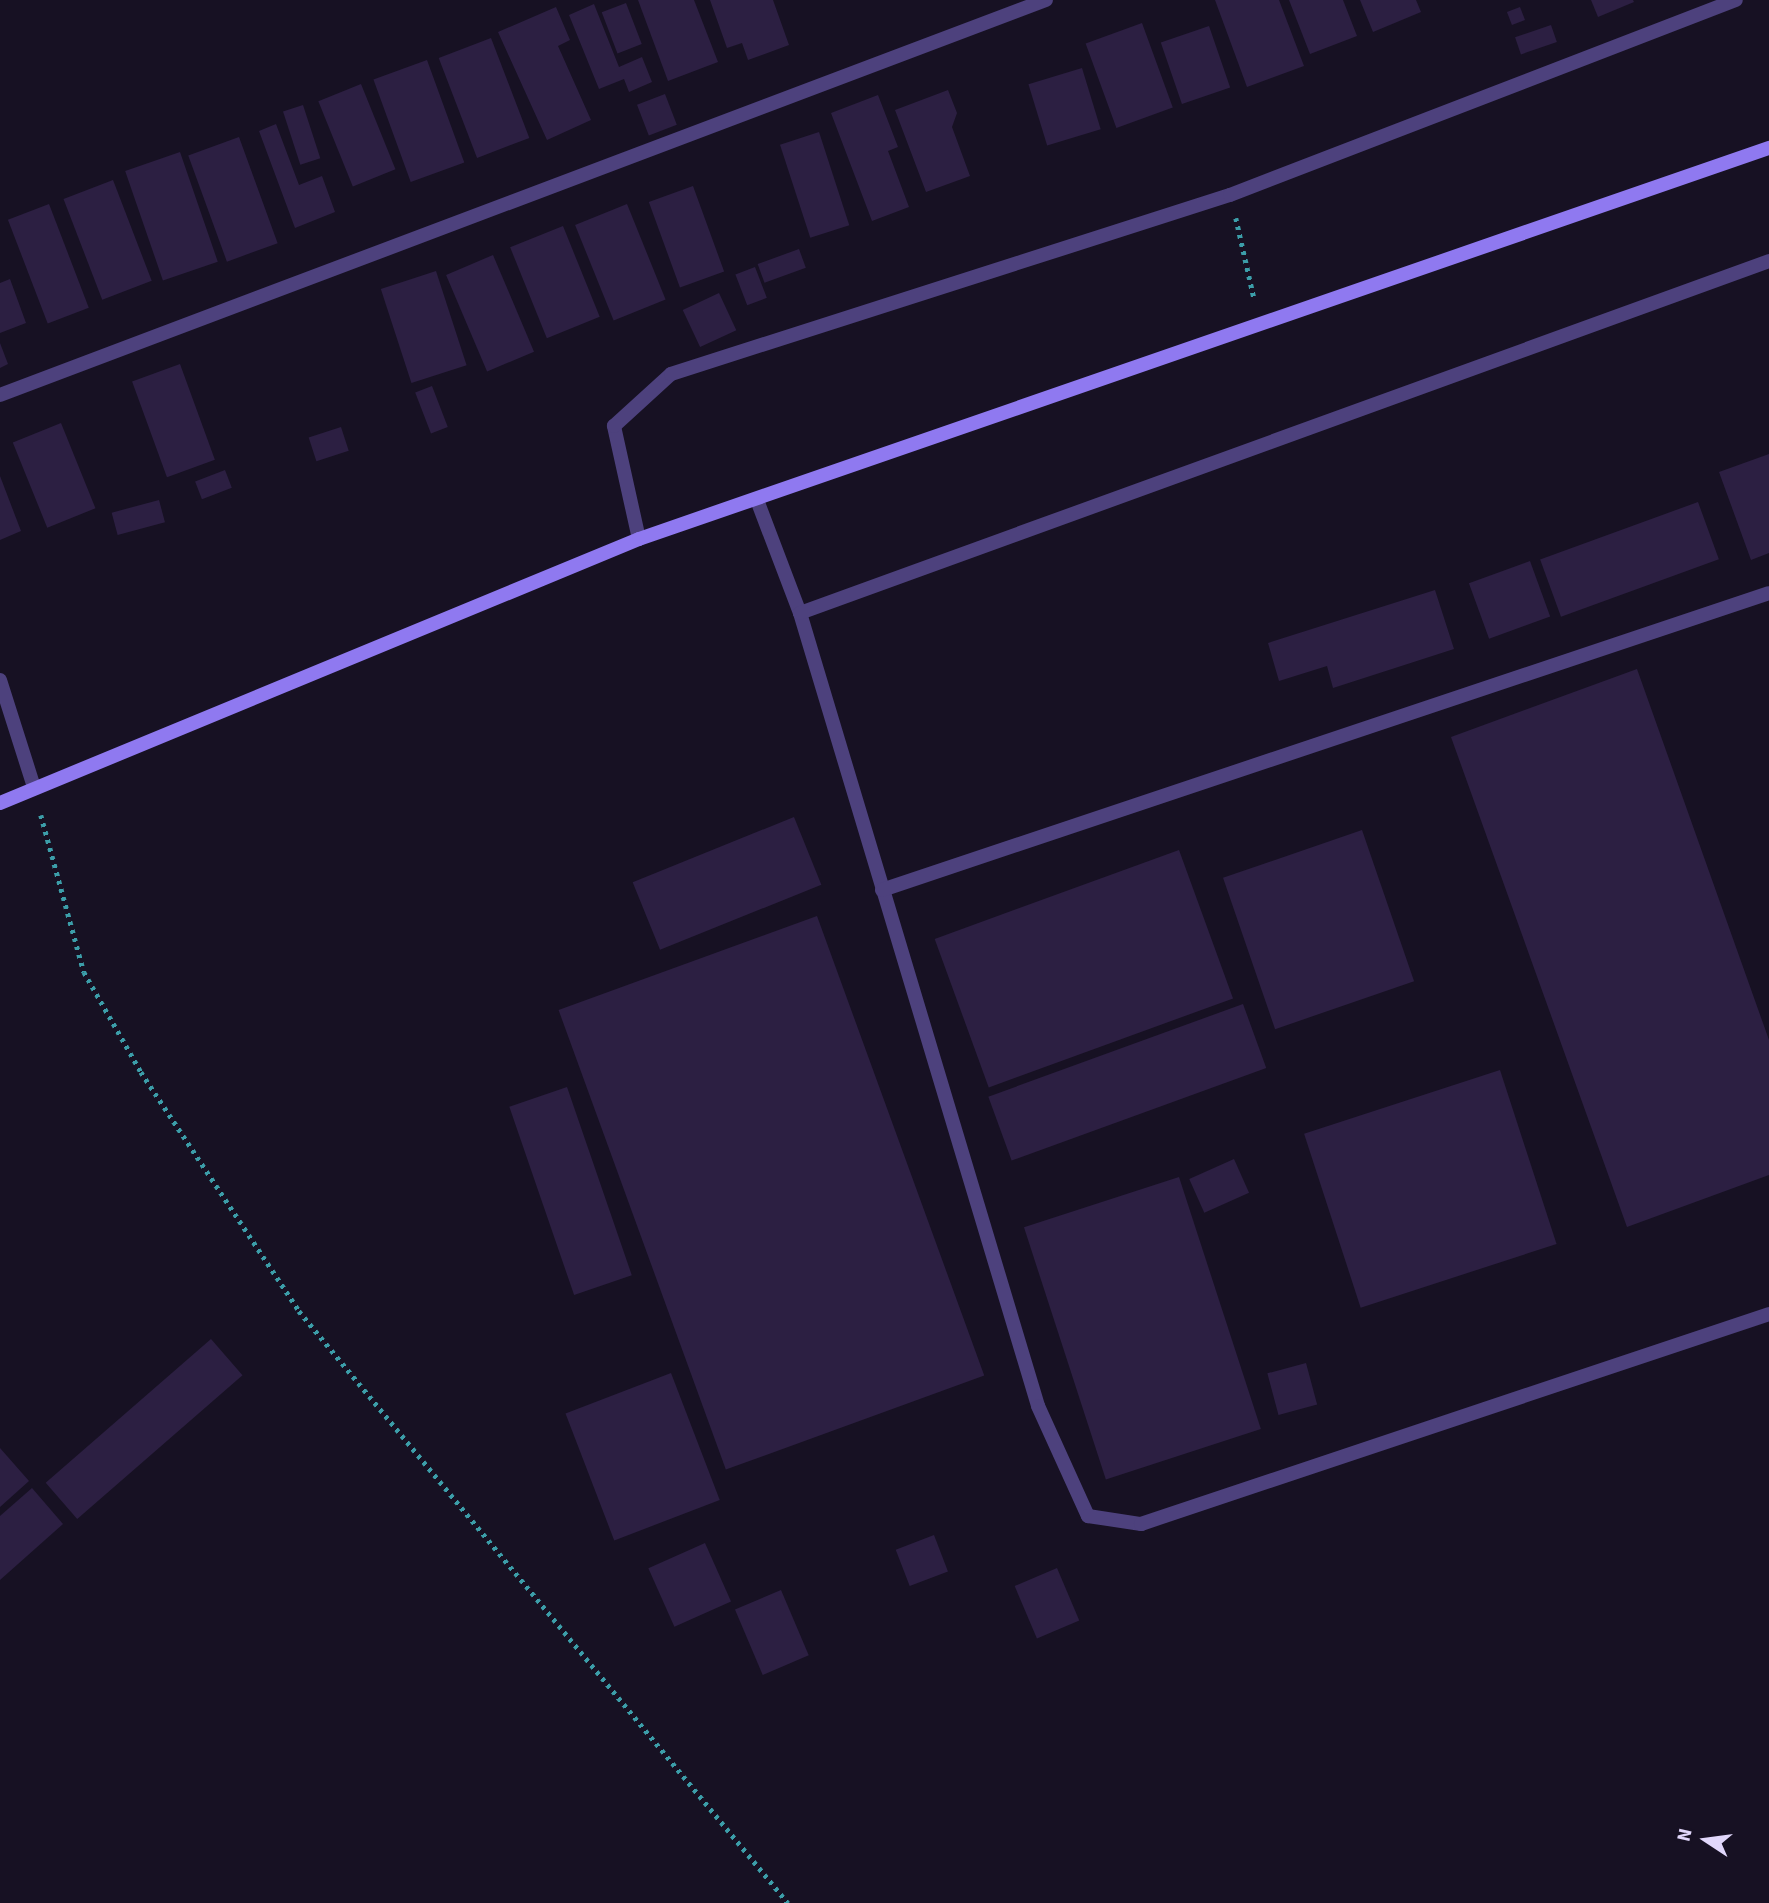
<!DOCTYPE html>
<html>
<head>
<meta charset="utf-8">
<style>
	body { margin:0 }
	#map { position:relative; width:1769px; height:1903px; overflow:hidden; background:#171123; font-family:"Source Sans 3",sans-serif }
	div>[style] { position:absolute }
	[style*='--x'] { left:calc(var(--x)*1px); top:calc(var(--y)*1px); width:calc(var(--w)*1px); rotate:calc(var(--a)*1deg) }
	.building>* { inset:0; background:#2c1f42; transform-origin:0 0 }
	.path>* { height:4.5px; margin-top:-2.25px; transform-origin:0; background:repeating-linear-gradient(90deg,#3c9ea9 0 3.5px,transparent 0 8.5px) }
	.lane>* { height:14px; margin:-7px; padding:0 7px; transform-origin:7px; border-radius:7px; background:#4d417d }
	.street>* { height:14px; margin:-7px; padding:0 7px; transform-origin:7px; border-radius:7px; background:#4d417d }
	.secondary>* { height:14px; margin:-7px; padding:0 7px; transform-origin:7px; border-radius:7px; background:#8f79f0 }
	span { translate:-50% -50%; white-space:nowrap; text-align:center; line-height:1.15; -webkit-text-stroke:5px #171123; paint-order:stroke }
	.north { position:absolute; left:1671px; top:1805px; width:70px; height:70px; -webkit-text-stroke:5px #171123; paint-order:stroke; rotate:283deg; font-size:19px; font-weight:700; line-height:28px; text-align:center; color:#e1d7fb }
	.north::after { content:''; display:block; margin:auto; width:24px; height:32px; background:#e1d7fb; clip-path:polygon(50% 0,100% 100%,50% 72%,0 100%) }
</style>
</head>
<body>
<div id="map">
	<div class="building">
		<div style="clip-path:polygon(638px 0,694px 0,718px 62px,668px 81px)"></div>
		<div style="clip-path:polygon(710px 0,773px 0,789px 45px,748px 60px,742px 43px,727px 48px)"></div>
		<div style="clip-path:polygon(1215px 0,1279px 0,1304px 66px,1247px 87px)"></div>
		<div style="clip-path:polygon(1289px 0,1343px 0,1357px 36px,1310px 54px)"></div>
		<div style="clip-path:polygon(1360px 0,1416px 0,1421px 12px,1373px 32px)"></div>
		<div style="clip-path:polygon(1591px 0,1633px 0,1634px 2px,1598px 17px)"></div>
		<div style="left:626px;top:3px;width:44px;height:26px;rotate:69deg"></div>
		<div style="clip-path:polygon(594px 4px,619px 67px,642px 57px,652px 82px,629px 92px,624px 79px,599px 89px,569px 15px)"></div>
		<div style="clip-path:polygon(556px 7px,570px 40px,558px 46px,591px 120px,547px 140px,498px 32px)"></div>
		<div style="left:1520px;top:7px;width:14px;height:14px;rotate:69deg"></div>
		<div style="left:1142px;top:23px;width:90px;height:60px;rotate:70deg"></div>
		<div style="left:1551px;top:25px;width:18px;height:38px;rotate:71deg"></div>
		<div style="left:1209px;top:26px;width:65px;height:51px;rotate:71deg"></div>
		<div style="left:491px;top:38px;width:107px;height:56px;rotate:69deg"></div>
		<div style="left:427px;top:60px;width:109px;height:57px;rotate:70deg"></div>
		<div style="left:1082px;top:68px;width:64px;height:56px;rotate:73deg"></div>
		<div style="left:361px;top:84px;width:92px;height:46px;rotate:68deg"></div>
		<div style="clip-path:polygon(948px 90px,957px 113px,952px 127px,970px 176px,926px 192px,895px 110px)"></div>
		<div style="left:665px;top:94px;width:33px;height:30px;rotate:69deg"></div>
		<div style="clip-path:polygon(878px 95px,898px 147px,888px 151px,909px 207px,872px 221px,831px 113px)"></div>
		<div style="left:303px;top:105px;width:56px;height:21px;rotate:72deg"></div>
		<div style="clip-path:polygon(276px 124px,299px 185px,322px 176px,335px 212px,295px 228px,259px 131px)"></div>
		<div style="left:819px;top:132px;width:98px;height:41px;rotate:72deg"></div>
		<div style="left:239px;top:137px;width:113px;height:54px;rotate:70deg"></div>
		<div style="left:180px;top:152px;width:116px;height:58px;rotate:71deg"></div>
		<div style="left:113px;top:180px;width:108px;height:53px;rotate:69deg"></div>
		<div style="left:693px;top:186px;width:91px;height:47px;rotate:70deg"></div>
		<div style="left:49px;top:204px;width:111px;height:44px;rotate:69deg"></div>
		<div style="left:627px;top:204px;width:103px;height:56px;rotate:68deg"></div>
		<div style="left:563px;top:226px;width:98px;height:57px;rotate:68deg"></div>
		<div style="left:799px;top:249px;width:20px;height:44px;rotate:70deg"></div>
		<div style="left:493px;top:255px;width:105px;height:51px;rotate:67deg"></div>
		<div style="left:755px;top:267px;width:33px;height:21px;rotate:69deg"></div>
		<div style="left:436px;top:271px;width:99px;height:58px;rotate:72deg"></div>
		<div style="clip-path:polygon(10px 279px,26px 323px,0 333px,0 283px)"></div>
		<div style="left:719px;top:293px;width:41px;height:40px;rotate:65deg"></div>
		<div style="clip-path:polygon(0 343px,8px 364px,0 368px)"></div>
		<div style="left:180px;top:364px;width:102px;height:51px;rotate:70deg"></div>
		<div style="left:432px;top:386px;width:44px;height:18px;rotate:69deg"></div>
		<div style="left:61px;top:423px;width:92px;height:52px;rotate:68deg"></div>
		<div style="left:341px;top:427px;width:25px;height:34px;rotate:72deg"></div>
		<div style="clip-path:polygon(1769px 454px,1769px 553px,1751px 560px,1719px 472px)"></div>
		<div style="left:225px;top:470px;width:19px;height:32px;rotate:69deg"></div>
		<div style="clip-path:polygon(0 476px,21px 531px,0 540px)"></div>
		<div style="left:159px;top:500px;width:23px;height:49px;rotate:75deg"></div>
		<div style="left:1698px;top:502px;width:61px;height:168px;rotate:70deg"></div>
		<div style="left:1530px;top:561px;width:59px;height:65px;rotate:70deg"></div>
		<div style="clip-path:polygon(1435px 590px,1454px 649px,1333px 688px,1327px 666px,1279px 681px,1268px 643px)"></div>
		<div style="clip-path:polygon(1637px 669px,1769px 1040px,1769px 1175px,1627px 1227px,1451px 737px)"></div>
		<div style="left:794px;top:817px;width:73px;height:174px;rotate:68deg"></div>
		<div style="left:1362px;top:830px;width:160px;height:147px;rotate:71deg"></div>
		<div style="left:1179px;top:850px;width:158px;height:260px;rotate:70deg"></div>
		<div style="left:817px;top:916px;width:489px;height:275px;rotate:70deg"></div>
		<div style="left:1243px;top:1004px;width:68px;height:271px;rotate:70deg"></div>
		<div style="left:1500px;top:1070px;width:183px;height:206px;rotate:72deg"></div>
		<div style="left:567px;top:1087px;width:199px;height:61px;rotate:71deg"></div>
		<div style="left:1234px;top:1159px;width:37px;height:49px;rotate:66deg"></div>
		<div style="left:1179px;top:1177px;width:265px;height:163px;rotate:72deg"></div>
		<div style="left:211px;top:1339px;width:48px;height:219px;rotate:49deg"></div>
		<div style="left:1306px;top:1363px;width:43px;height:40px;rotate:75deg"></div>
		<div style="left:671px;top:1373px;width:136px;height:113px;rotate:69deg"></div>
		<div style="clip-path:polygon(0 1448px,29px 1481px,0 1507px)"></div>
		<div style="clip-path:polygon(32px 1488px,63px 1524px,0 1580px,0 1516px)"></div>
		<div style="left:934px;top:1535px;width:39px;height:41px;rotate:69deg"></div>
		<div style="left:705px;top:1543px;width:64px;height:62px;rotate:66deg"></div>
		<div style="left:1057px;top:1568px;width:57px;height:46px;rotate:67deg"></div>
		<div style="left:781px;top:1590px;width:71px;height:50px;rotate:67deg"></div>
	</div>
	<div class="path">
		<div style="--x:1236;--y:218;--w:82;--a:77.3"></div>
		<div style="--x:41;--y:815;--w:163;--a:74.7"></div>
		<div style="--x:84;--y:972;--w:115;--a:60.3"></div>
		<div style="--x:141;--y:1072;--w:287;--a:56.5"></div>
		<div style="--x:299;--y:1311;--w:768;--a:50.44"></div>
	</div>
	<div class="lane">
		<div style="--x:757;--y:500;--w:121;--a:69.2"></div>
		<div style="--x:800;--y:613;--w:828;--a:73.29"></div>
		<div style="--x:1038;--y:1406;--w:121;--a:65.6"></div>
		<div style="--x:1088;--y:1516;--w:54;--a:8.6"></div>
		<div style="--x:1141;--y:1524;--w:662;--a:-18.49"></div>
		<div style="--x:639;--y:539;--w:116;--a:-102.5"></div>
		<div style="--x:614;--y:426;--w:77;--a:-42.4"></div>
		<div style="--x:671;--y:374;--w:587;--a:-17.76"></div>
		<div style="--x:1230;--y:195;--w:542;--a:-21.08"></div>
		<div style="--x:800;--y:613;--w:1031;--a:-19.96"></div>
		<div style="--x:882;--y:890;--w:935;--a:-18.51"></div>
	</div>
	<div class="street">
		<div style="--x:0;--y:395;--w:1118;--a:-20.69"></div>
		<div style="--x:0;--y:680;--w:112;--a:72.4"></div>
	</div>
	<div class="secondary">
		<div style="--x:0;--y:803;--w:691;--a:-22.45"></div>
		<div style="--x:639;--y:539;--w:1196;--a:-19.09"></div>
	</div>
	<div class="north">N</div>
</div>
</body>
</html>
